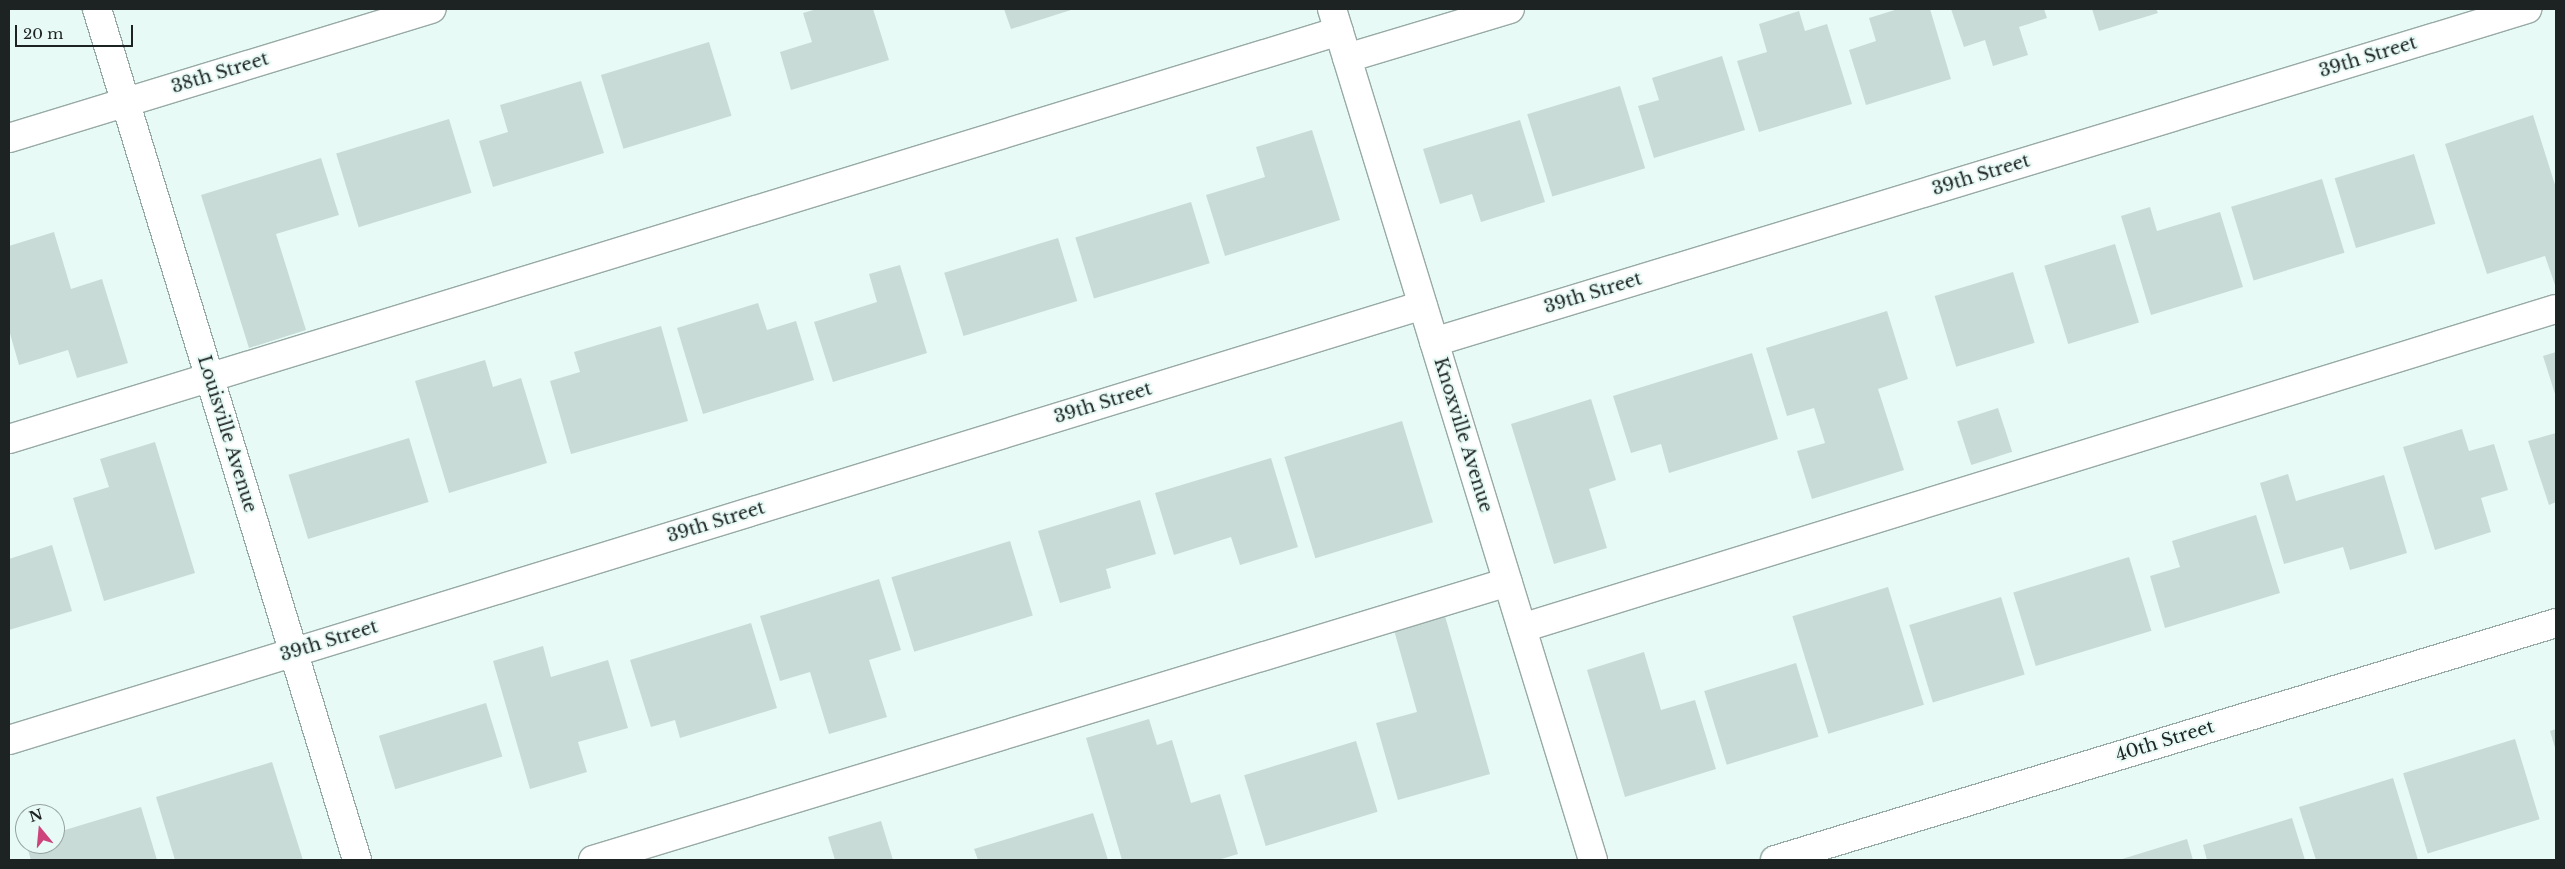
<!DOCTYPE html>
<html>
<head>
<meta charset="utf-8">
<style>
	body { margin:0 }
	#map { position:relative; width:2565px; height:869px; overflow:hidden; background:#e7faf5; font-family:"Libre Baskerville",serif }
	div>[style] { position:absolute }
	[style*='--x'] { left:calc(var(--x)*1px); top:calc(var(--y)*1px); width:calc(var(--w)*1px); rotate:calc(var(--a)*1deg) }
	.building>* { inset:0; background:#c9dbd6; transform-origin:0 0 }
	.roads { filter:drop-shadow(1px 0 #98aaa5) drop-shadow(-1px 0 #98aaa5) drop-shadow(0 1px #98aaa5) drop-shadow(0 -1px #98aaa5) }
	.minor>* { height:28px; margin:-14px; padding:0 14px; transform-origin:14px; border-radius:14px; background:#fff }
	span { translate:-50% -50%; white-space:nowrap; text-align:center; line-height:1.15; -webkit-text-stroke:4px #e7faf5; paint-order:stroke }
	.street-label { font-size:18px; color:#1d2322 }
	.frame { position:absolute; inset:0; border:10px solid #1d2322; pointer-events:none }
	.north { position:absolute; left:15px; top:804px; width:50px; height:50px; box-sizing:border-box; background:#e7faf5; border:1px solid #96a4a1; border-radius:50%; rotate:343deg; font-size:14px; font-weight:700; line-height:20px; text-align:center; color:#1d2322 }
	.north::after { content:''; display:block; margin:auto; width:18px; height:22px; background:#cd447d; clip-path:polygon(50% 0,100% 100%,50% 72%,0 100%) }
	.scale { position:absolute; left:15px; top:25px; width:118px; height:22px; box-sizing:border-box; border:2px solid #1d2322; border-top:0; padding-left:6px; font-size:15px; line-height:18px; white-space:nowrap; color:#1d2322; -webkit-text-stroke:4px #e7faf5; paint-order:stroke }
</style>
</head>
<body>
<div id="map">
	<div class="building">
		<div style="clip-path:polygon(817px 9px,873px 9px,889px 60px,791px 90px,780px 52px,812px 42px,803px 13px)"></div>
		<div style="clip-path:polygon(1004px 9px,1074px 9px,1011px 29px)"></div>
		<div style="clip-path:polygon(1898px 9px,1930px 9px,1951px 79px,1866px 105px,1849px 50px,1876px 41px,1869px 18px)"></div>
		<div style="clip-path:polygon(1951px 9px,2044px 9px,2047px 18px,2019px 27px,2028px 55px,1993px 66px,1985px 40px,1964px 47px)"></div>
		<div style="clip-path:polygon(2092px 9px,2156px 9px,2158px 13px,2099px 31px)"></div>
		<div style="clip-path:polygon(1799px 11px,1805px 31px,1827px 24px,1852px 104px,1759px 132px,1737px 61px,1767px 52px,1759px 24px)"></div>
		<div style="left:709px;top:42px;width:77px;height:113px;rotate:73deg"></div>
		<div style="clip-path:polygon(1722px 56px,1745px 130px,1654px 158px,1638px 106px,1659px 100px,1652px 78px)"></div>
		<div style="clip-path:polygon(581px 81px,604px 153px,493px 187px,479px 141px,508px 132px,500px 105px)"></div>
		<div style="left:1620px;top:86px;width:86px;height:97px;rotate:73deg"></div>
		<div style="clip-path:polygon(2533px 115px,2556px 188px,2556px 288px,2545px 256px,2487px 274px,2445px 144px)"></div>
		<div style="left:449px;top:119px;width:77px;height:118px;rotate:73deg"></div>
		<div style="clip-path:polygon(1520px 120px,1545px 202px,1481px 222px,1472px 194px,1440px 204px,1423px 149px)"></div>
		<div style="clip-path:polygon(1312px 130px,1340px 220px,1225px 256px,1206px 195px,1265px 177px,1256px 147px)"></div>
		<div style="left:2414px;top:154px;width:73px;height:83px;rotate:73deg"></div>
		<div style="clip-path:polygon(321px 158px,339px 215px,276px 234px,306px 330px,249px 348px,201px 195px)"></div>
		<div style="left:2322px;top:179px;width:77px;height:95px;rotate:73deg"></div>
		<div style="left:1191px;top:202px;width:64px;height:121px;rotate:73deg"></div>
		<div style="clip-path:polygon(2150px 207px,2157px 231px,2220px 212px,2243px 287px,2151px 315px,2121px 216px)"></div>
		<div style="clip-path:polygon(54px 232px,71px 289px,102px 279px,128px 363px,77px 378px,68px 350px,19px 365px,9px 330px,9px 246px)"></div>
		<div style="left:1058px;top:238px;width:66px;height:119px;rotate:73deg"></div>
		<div style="left:2115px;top:244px;width:82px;height:74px;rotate:73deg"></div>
		<div style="clip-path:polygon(900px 265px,927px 353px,833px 382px,814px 322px,877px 302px,869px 274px)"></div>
		<div style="left:2013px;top:272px;width:74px;height:82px;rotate:73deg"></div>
		<div style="clip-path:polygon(758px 303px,767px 330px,796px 321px,814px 380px,703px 414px,677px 328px)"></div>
		<div style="clip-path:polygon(1887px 311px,1908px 379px,1878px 389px,1904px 470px,1812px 499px,1797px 451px,1825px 443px,1814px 408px,1787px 416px,1766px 348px)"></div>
		<div style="clip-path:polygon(661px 326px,688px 421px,571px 454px,550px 381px,580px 372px,574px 352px)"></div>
		<div style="clip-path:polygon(2556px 352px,2556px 397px,2543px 356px)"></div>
		<div style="clip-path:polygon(1752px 353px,1778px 439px,1669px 473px,1661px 444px,1631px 453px,1613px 396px)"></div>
		<div style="clip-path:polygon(485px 360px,493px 387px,521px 378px,547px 463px,449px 493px,415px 381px)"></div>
		<div style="clip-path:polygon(1591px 399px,1616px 480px,1589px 489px,1607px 548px,1554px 564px,1511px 424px)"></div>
		<div style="left:1998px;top:408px;width:46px;height:43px;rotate:72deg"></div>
		<div style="left:1402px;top:421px;width:106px;height:123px;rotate:73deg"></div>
		<div style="clip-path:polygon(2462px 429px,2469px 451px,2494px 444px,2508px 490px,2481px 498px,2491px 532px,2435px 550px,2403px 447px)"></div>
		<div style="clip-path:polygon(2556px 433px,2556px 502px,2549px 505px,2528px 441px)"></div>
		<div style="left:409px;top:438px;width:67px;height:126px;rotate:73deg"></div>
		<div style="clip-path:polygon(155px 442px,195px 573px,104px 601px,73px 498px,109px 487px,100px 459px)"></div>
		<div style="clip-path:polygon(1271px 458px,1298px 547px,1240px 565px,1231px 537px,1174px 555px,1155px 493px)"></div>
		<div style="clip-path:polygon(2288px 474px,2296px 501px,2384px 475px,2407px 553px,2350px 570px,2343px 547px,2284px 564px,2260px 483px)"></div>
		<div style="clip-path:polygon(1140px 500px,1156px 554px,1106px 569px,1111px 588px,1060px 603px,1038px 531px)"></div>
		<div style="clip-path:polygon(2256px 515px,2280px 593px,2165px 628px,2150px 576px,2180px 567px,2172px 541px)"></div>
		<div style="left:1010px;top:541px;width:78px;height:124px;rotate:73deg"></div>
		<div style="clip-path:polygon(52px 545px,72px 611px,9px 630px,9px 559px)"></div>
		<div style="left:2129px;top:557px;width:77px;height:121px;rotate:73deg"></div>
		<div style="clip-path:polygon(879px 579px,901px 650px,869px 660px,887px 717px,829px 734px,810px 672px,780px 681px,760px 616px)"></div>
		<div style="left:1888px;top:587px;width:123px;height:100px;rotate:73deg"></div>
		<div style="left:2001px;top:597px;width:81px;height:96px;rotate:73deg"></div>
		<div style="clip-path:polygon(1445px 616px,1490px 774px,1398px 800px,1376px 723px,1417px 712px,1394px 630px)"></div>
		<div style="clip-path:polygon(751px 623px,777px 708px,680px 738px,675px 720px,651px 727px,630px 660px)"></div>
		<div style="clip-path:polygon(543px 646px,551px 677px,608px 660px,628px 728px,578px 742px,587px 772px,530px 789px,493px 661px)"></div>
		<div style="clip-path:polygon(1644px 652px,1661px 710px,1695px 700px,1716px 769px,1625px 797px,1587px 670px)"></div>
		<div style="left:1796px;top:663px;width:77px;height:96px;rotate:73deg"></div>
		<div style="left:486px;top:703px;width:56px;height:112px;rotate:73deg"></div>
		<div style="clip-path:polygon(1149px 719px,1157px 745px,1172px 740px,1191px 803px,1220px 794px,1238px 854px,1218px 860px,1122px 860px,1086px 738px)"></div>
		<div style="clip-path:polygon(2556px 729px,2556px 751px,2550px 731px)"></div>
		<div style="left:2515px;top:739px;width:84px;height:117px;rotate:73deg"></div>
		<div style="left:1356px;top:741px;width:74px;height:117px;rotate:73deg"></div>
		<div style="clip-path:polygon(272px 762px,303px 860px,175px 860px,156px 797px)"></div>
		<div style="clip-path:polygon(2393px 778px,2418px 860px,2316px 860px,2299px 807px)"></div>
		<div style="clip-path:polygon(141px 807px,157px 860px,31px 860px,26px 844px,55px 844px,55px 833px)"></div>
		<div style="clip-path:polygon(1093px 813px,1108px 860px,978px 860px,974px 849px)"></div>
		<div style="clip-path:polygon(2292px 818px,2305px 860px,2207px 860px,2203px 845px)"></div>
		<div style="clip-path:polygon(881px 821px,893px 860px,835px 860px,828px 837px)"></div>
		<div style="clip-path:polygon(2187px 839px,2193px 860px,2119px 860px)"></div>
	</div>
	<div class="roads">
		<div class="minor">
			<div style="--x:97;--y:9;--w:890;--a:73.01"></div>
			<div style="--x:1332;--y:9;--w:890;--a:72.95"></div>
			<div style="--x:1347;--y:58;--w:170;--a:-16.7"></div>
			<div style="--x:9;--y:138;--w:442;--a:-17"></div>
			<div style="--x:1434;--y:342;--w:1143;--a:-16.94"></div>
			<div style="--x:9;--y:439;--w:1391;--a:-17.05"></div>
			<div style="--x:1522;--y:628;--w:1082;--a:-17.15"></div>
			<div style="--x:9;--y:740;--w:1479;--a:-17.1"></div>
			<div style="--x:593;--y:860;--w:956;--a:-16.9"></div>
			<div style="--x:1775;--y:860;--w:816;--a:-16.88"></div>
		</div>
	</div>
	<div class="street-label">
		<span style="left:2368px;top:57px;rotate:-17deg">39th Street</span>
		<span style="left:220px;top:73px;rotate:-17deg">38th Street</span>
		<span style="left:1981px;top:175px;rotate:-17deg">39th Street</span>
		<span style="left:1593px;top:293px;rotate:-17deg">39th Street</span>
		<span style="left:1103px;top:403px;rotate:-17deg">39th Street</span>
		<span style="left:227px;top:434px;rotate:73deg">Louisville Avenue</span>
		<span style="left:1463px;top:435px;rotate:73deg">Knoxville Avenue</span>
		<span style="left:716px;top:522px;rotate:-17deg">39th Street</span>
		<span style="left:329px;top:641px;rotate:-17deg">39th Street</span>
		<span style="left:2165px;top:741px;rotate:-17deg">40th Street</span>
	</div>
	<div class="frame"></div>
	<div class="north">N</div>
	<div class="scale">20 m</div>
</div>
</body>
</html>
